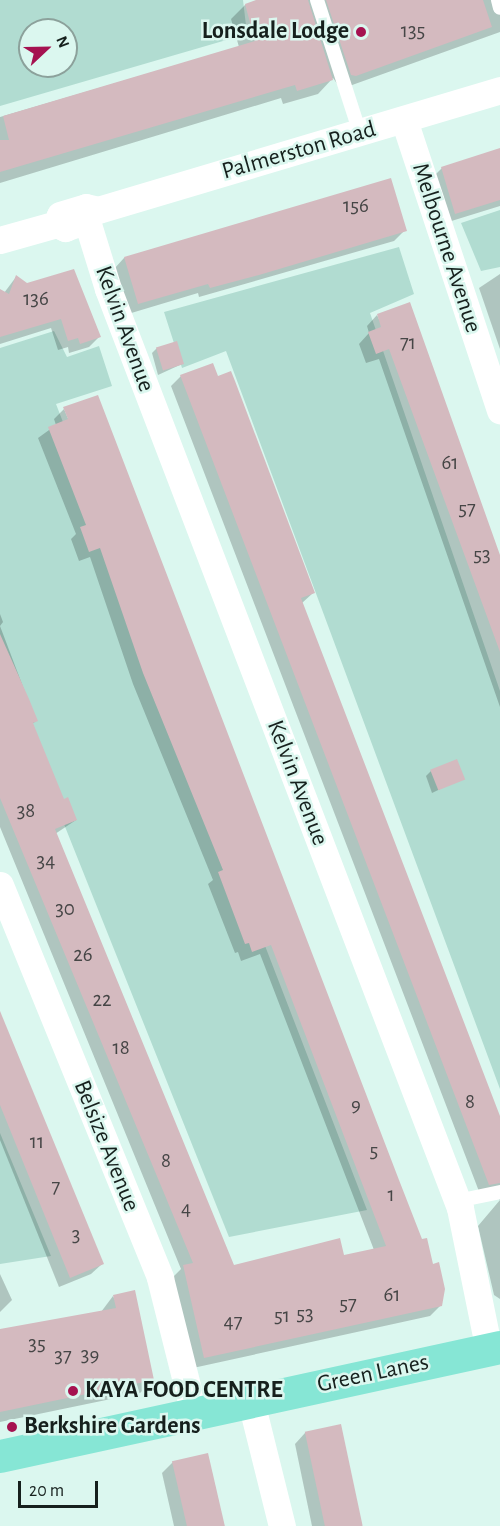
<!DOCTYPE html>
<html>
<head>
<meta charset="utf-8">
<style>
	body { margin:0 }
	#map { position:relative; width:500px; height:1526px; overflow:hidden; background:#dbf7ef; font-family:"Alegreya Sans",sans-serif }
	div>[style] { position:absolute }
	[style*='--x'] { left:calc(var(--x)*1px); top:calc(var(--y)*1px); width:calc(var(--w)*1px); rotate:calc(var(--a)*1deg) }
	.green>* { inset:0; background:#b1dcd1 }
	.shadow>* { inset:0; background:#0003 }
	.building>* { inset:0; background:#d4babf; transform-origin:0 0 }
	.service>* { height:14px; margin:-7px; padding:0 7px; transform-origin:7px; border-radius:7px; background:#fff }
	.minor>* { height:27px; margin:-13.5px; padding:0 13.5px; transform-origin:13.5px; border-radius:13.5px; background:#fff }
	.primary>* { height:33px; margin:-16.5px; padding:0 16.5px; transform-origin:16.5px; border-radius:16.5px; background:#86e6d5 }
	.dots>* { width:16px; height:16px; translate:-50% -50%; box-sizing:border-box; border:3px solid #dbf7ef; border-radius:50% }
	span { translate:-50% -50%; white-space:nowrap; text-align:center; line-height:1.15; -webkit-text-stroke:5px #dbf7ef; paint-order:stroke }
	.number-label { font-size:21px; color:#464646 }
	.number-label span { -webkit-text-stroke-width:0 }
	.poi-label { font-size:24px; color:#16201d; font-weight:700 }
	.right { translate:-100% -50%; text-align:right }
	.left { translate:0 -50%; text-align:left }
	.street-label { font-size:24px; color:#16201d }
	.north { position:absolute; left:18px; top:18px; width:60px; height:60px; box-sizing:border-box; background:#dbf7ef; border:2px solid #8ca19b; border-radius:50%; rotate:68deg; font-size:16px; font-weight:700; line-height:24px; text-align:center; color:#16201d }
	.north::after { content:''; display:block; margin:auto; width:21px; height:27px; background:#a51250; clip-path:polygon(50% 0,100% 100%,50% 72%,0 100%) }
	.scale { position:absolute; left:18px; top:1481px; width:80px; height:27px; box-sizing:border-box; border:3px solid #16201d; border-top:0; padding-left:8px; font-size:18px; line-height:21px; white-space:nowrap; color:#16201d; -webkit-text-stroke:4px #dbf7ef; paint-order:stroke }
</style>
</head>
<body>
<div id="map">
	<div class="green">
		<div style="clip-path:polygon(evenodd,0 0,243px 0,247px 34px,0 106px,0 0,30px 30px,66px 30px,66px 66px,30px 66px,30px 30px)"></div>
		<div style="clip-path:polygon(500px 210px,500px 267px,481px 271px,461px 223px)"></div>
		<div style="clip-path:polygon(399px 247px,414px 294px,370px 313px,500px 691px,500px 1089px,226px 351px,182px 368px,164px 312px)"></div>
		<div style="clip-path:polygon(54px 331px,67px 357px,99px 346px,112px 386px,56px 404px,367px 1210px,229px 1237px,0 664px,0 348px)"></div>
		<div style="clip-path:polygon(0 1133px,51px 1256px,0 1264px)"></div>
	</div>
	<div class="shadow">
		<div style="clip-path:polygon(261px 0,500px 0,500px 32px,341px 89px,333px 78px,318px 94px,283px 104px,281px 98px,0 183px,0 117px,239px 47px,231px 19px,245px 5px)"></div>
		<div style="clip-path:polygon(500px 150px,500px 206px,445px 223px,432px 178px,442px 168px)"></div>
		<div style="clip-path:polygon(405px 230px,394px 241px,199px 297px,198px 293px,128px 314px,114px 269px,124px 258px)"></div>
		<div style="clip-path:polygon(500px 274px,500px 349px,479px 288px)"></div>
		<div style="clip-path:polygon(16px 277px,99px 337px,89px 347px,69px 353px,68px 347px,58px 350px,51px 328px,0 344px,0 291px,4px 293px)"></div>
		<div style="clip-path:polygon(377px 315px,500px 564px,500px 707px,379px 359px,366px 363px,359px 344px,369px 333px,367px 326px)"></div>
		<div style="clip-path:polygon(157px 348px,182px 364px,158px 375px,152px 353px)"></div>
		<div style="clip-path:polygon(181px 376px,313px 593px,302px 603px,500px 1120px,500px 1299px,494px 1295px,478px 1226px,500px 1200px,492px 1192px,480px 1194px,171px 386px)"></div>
		<div style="clip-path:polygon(64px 409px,441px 1305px,430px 1316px,193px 1368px,173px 1277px,181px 1269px,0 827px,0 626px,36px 721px,32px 724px,63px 801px,76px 820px,55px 834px,233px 1266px,343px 1257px,374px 1250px,260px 954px,241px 961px,238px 952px,235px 953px,208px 884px,213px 880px,133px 684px,90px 557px,79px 561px,71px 539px,76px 534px,38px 438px,56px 425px,54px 419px)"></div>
		<div style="clip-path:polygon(0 614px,3px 622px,0 626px)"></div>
		<div style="clip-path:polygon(431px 771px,463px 778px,432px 793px,426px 776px)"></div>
		<div style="clip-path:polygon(0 1015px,102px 1264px,91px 1274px,59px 1287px,0 1140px)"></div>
		<div style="clip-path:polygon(0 1274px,12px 1300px,0 1312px)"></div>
		<div style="clip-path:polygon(113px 1296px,153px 1380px,140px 1393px,0 1422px,0 1331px,101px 1312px)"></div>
		<div style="clip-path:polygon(340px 1426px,362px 1526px,312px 1526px,295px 1444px,305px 1433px)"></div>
		<div style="clip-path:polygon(173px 1462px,223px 1526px,174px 1526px,162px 1473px)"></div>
	</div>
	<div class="building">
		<div style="clip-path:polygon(256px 0,308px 0,333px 80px,297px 91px,295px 85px,0 172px,0 140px,9px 140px,3px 116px,255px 41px,245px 4px)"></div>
		<div style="clip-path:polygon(326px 0,483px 0,492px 27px,356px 76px,351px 75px)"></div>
		<div style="clip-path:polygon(500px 148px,500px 200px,455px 214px,441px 167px)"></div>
		<div style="clip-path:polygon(391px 178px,407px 231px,259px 275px,210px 288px,208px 284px,138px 304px,124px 257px)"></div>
		<div style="clip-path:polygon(74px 269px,101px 337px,80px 344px,78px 338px,68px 341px,61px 319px,0 337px,0 289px,9px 294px,16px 275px,27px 283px)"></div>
		<div style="clip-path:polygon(410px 302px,500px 555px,500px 652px,389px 349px,376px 354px,368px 332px,381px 327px,377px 314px)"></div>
		<div style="left:177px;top:341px;width:24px;height:22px;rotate:73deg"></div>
		<div style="clip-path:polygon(213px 363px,218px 376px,231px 371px,235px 381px,315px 593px,301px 598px,500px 1116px,500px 1183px,489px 1185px,180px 375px)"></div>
		<div style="clip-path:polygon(98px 395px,399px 1180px,422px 1239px,427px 1238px,433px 1264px,439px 1262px,445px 1289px,442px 1306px,204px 1358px,183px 1265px,193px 1263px,0 798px,0 634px,29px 699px,38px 721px,33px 723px,64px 799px,68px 797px,77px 820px,55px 829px,234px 1265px,340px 1238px,344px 1255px,386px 1246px,271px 945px,252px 952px,249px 943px,245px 944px,218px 872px,223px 870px,143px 673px,100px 548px,89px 552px,80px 527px,86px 525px,48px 427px,68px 419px,63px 407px)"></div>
		<div style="left:457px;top:759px;width:22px;height:29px;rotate:68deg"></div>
		<div style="clip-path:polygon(0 1011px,104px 1264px,70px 1278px,0 1105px)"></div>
		<div style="clip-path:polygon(135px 1290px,154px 1380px,0 1412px,0 1329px,116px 1308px,113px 1295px)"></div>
		<div style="left:341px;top:1424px;width:104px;height:37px;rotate:78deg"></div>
		<div style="left:208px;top:1453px;width:75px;height:37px;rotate:77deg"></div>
	</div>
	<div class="service">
		<div style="--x:317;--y:0;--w:140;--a:72.1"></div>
		<div style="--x:498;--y:0;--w:8;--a:76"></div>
		<div style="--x:457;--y:1201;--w:44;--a:-11.8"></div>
	</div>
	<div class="minor">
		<div style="--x:404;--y:120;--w:306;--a:71.7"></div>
		<div style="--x:87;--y:221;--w:71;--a:72.8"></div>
		<div style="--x:108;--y:289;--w:984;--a:69.04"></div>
		<div style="--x:460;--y:1208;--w:145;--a:78.5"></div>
		<div style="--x:57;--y:224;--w:9;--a:-72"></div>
		<div style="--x:60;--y:215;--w:27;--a:-17"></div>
		<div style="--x:86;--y:207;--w:12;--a:14"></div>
		<div style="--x:98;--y:210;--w:420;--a:-16.6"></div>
		<div style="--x:0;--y:240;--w:59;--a:-15.7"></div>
		<div style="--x:57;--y:224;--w:9;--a:27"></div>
		<div style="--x:65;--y:228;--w:9;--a:-21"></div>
		<div style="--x:0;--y:885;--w:424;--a:67.8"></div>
		<div style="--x:160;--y:1278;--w:139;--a:75.9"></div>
		<div style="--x:251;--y:1402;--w:128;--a:76"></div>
	</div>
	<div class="primary">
		<div style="--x:0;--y:1456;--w:512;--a:-12.3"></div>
	</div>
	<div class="dots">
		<div style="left:361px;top:32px;background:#a51250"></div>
		<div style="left:73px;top:1391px;background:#a51250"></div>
		<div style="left:12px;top:1427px;background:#a51250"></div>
	</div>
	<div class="number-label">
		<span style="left:413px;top:31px">135</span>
		<span style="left:356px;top:206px">156</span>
		<span style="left:36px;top:299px">136</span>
		<span style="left:408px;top:343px">71</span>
		<span style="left:450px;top:463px">61</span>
		<span style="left:467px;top:509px">57</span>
		<span style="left:482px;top:555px">53</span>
		<span style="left:26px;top:811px">38</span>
		<span style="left:46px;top:861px">34</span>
		<span style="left:65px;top:909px">30</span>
		<span style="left:83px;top:955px">26</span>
		<span style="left:102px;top:1000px">22</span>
		<span style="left:121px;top:1048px">18</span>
		<span style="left:470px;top:1102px">8</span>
		<span style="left:356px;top:1105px">9</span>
		<span style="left:37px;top:1142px">11</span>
		<span style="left:374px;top:1151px">5</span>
		<span style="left:166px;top:1161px">8</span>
		<span style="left:56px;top:1187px">7</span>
		<span style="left:391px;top:1195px">1</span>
		<span style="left:186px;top:1209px">4</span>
		<span style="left:76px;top:1235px">3</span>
		<span style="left:392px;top:1295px">61</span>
		<span style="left:348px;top:1304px">57</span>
		<span style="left:305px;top:1314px">53</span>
		<span style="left:282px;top:1316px">51</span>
		<span style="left:233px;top:1322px">47</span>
		<span style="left:37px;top:1344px">35</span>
		<span style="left:90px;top:1355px">39</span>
		<span style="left:63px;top:1356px">37</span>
	</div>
	<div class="poi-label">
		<span class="right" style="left:349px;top:32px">Lonsdale Lodge</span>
		<span class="left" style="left:85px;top:1391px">KAYA FOOD CENTRE</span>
		<span class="left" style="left:24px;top:1427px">Berkshire Gardens</span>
	</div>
	<div class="street-label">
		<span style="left:299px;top:151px;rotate:-16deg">Palmerston Road</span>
		<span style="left:446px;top:248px;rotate:72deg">Melbourne Avenue</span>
		<span style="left:124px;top:329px;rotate:70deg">Kelvin Avenue</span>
		<span style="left:297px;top:783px;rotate:69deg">Kelvin Avenue</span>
		<span style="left:106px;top:1146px;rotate:68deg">Belsize Avenue</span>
		<span style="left:373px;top:1374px;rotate:-12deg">Green Lanes</span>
	</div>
	<div class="north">N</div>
	<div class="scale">20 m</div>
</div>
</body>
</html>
